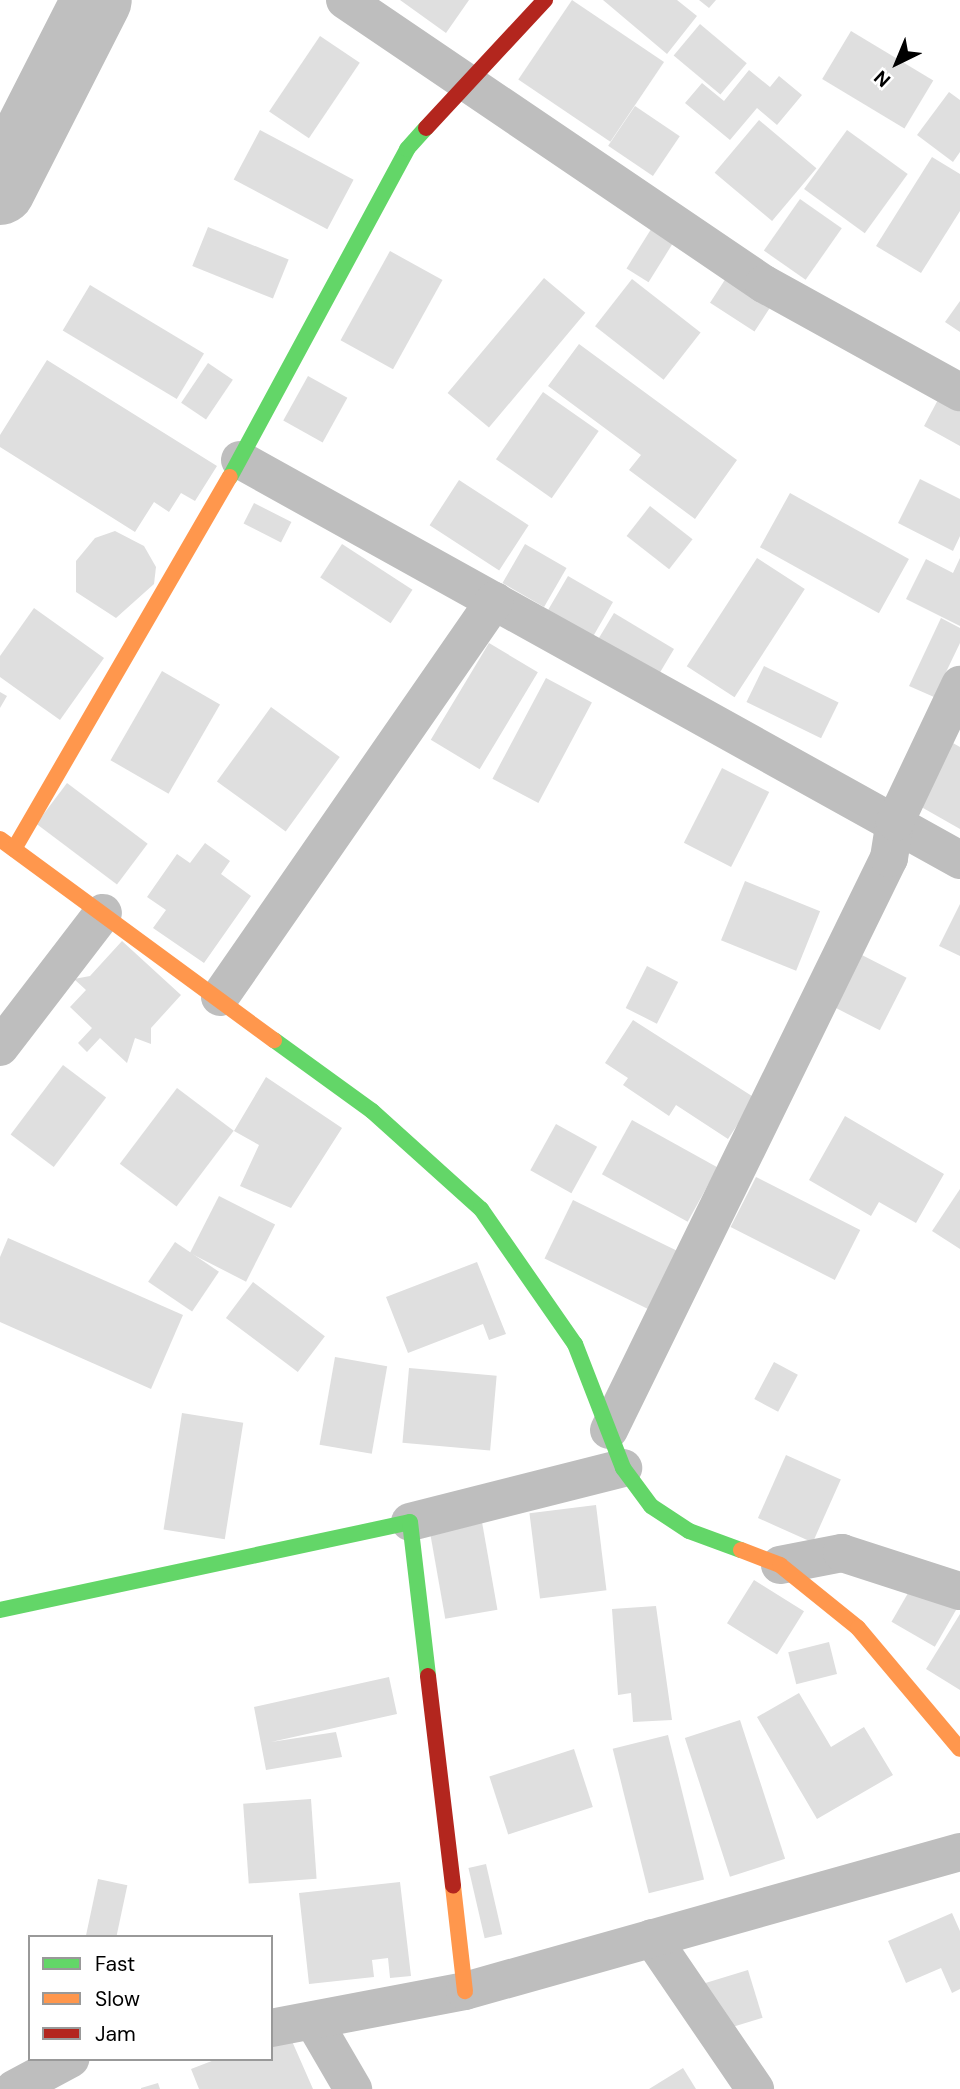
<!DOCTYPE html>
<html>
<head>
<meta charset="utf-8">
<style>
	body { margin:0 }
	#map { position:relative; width:960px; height:2089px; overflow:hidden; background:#fff; font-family:"DM Sans",sans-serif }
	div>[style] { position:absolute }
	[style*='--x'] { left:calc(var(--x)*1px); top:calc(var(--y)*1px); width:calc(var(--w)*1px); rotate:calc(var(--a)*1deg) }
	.river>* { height:70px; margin:-35px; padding:0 35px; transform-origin:35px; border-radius:35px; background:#bfbfbf }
	.building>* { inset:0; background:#dfdfdf; transform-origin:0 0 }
	.street>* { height:38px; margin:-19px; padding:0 19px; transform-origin:19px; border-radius:19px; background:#bebebe }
	.fast>* { height:16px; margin:-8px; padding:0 8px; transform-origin:8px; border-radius:8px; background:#63d668 }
	.slow>* { height:16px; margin:-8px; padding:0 8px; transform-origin:8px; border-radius:8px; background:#ff974d }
	.jam>* { height:16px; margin:-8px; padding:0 8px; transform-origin:8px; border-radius:8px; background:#b3261e }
	span { translate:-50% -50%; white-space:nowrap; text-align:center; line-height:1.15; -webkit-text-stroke:5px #fff; paint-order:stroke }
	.legend { position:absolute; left:28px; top:1935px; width:245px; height:126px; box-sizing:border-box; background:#fff; border:2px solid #999; margin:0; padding:9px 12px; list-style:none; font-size:21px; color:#000 }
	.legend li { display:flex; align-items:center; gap:14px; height:35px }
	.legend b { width:35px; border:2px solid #999 }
	.north { position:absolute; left:862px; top:28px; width:70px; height:70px; -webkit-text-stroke:5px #fff; paint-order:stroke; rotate:223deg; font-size:19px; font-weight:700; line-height:28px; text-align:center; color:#000 }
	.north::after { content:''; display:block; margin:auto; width:24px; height:32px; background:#000; clip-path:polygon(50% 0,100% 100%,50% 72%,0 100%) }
</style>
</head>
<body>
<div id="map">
	<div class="river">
		<div style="--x:0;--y:190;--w:213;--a:-63"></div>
	</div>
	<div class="building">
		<div style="clip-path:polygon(400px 0,469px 0,446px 33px)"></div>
		<div style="left:572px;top:0;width:111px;height:96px;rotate:34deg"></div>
		<div style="clip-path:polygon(603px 0,677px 0,697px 16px,667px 54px)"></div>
		<div style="clip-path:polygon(699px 0,716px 0,709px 8px)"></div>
		<div style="left:700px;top:24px;width:61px;height:41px;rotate:40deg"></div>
		<div style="left:851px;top:31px;width:96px;height:56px;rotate:31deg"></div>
		<div style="left:320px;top:36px;width:48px;height:91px;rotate:34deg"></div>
		<div style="clip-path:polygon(749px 70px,770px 87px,779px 76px,802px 95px,777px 125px,757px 108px,730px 140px,685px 103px,702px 83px,724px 101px)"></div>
		<div style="clip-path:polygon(949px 92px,960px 100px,960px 152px,953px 162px,917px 135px)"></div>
		<div style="left:635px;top:106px;width:54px;height:48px;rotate:34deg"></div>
		<div style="left:759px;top:120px;width:75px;height:69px;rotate:40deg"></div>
		<div style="left:260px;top:130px;width:106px;height:56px;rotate:28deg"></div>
		<div style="left:847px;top:130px;width:75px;height:73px;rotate:36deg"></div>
		<div style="clip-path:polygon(932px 157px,960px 174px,960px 211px,921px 273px,876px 246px)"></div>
		<div style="left:800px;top:199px;width:51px;height:63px;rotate:35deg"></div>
		<div style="left:653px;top:226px;width:26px;height:50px;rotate:32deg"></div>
		<div style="left:208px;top:227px;width:87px;height:42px;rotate:22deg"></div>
		<div style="left:390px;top:251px;width:60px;height:102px;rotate:29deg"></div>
		<div style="left:728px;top:275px;width:53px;height:33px;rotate:33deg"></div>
		<div style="left:544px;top:278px;width:54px;height:150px;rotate:40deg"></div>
		<div style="left:632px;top:279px;width:87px;height:60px;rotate:38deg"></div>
		<div style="left:90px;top:285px;width:133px;height:53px;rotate:31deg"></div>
		<div style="clip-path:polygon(960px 301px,960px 332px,945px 322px)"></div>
		<div style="clip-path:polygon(579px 344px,737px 460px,695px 519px,629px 470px,641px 455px,548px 386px)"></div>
		<div style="clip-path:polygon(47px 360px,217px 466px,195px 501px,181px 493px,169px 512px,154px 502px,135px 532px,0 447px,0 435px)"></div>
		<div style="left:208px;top:363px;width:30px;height:48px;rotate:34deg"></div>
		<div style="left:308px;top:376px;width:45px;height:51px;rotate:29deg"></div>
		<div style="left:543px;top:392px;width:68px;height:82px;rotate:35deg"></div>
		<div style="clip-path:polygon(940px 396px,960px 407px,960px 446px,924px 426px)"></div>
		<div style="clip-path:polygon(920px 479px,960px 499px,960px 536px,953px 551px,898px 523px)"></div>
		<div style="left:459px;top:480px;width:83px;height:54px;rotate:33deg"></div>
		<div style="left:790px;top:493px;width:136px;height:62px;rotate:29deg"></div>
		<div style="left:254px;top:503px;width:42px;height:23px;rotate:27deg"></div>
		<div style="left:650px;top:506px;width:54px;height:38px;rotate:38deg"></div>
		<div style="clip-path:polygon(115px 531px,144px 546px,156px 567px,154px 584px,116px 618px,76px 592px,76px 561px,95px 538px)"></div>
		<div style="left:342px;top:544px;width:84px;height:40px;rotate:33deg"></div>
		<div style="left:525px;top:544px;width:48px;height:45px;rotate:30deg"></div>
		<div style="left:757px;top:558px;width:57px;height:129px;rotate:33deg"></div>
		<div style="clip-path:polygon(960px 558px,960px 626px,906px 599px,926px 559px,953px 573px)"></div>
		<div style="clip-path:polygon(568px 576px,613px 602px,591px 640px,541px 622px)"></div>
		<div style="clip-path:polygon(34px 608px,104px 658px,60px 720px,0 677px,0 656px)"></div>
		<div style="left:614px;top:613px;width:70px;height:36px;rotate:31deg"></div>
		<div style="clip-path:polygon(941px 618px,960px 628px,960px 643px,934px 697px,909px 686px)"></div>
		<div style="left:489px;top:643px;width:57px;height:113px;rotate:31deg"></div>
		<div style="left:764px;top:666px;width:83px;height:40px;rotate:26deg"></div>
		<div style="left:162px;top:671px;width:67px;height:103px;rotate:30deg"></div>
		<div style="left:546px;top:678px;width:52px;height:114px;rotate:28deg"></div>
		<div style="clip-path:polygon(0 692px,7px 696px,0 708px)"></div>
		<div style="left:271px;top:707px;width:85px;height:92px;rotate:36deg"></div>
		<div style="clip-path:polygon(944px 738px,960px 747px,960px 829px,909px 800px)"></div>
		<div style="left:722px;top:768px;width:53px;height:84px;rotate:27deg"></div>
		<div style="left:67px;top:783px;width:101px;height:51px;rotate:37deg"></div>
		<div style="clip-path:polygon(205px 843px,230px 861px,221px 874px,251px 896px,204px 963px,153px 928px,166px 910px,147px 897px,177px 854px,190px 863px)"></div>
		<div style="left:745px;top:881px;width:81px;height:64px;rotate:22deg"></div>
		<div style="clip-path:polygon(960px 904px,960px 956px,939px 946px)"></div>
		<div style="clip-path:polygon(122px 941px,181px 995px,151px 1028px,151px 1044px,135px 1038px,127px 1063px,100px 1038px,87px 1052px,78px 1043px,92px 1028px,70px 1007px,86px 990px,74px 979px,90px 976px)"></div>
		<div style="left:854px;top:951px;width:59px;height:59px;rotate:27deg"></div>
		<div style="left:647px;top:966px;width:35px;height:47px;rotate:27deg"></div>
		<div style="clip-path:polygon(633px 1020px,755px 1098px,728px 1139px,676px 1105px,669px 1116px,623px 1085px,628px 1078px,605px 1063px)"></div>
		<div style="left:63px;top:1065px;width:54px;height:87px;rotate:37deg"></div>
		<div style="clip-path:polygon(266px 1077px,342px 1128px,291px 1208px,240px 1186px,259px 1145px,234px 1131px)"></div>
		<div style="left:177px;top:1088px;width:71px;height:95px;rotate:37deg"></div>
		<div style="clip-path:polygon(845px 1116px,944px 1174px,916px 1223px,879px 1202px,871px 1216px,809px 1180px)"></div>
		<div style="left:632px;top:1120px;width:98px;height:62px;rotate:29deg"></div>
		<div style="left:556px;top:1124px;width:47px;height:53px;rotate:29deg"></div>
		<div style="left:756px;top:1177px;width:117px;height:56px;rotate:27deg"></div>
		<div style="clip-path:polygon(960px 1189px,960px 1249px,932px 1231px)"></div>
		<div style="left:219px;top:1196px;width:63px;height:64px;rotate:27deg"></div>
		<div style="left:573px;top:1200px;width:118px;height:65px;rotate:26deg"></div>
		<div style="clip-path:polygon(8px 1238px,183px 1315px,151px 1389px,0 1322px,0 1257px)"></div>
		<div style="left:175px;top:1242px;width:53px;height:48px;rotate:34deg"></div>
		<div style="clip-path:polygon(477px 1262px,506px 1334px,489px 1340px,483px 1324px,408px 1353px,386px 1297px)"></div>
		<div style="left:253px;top:1282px;width:90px;height:45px;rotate:37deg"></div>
		<div style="left:335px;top:1357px;width:53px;height:89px;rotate:10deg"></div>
		<div style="left:774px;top:1362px;width:27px;height:42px;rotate:28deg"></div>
		<div style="left:409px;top:1368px;width:88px;height:75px;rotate:5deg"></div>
		<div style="left:182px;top:1413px;width:62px;height:118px;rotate:9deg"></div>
		<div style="left:786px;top:1455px;width:60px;height:69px;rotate:24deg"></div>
		<div style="left:596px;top:1505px;width:86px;height:67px;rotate:83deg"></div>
		<div style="left:482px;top:1522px;width:89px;height:53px;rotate:80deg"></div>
		<div style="left:754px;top:1580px;width:59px;height:51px;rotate:32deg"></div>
		<div style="left:915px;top:1581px;width:50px;height:47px;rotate:30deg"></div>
		<div style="clip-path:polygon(656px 1606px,672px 1720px,633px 1722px,631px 1693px,618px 1695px,612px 1609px)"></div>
		<div style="clip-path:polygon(960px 1614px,960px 1690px,926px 1669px)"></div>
		<div style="left:829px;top:1642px;width:33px;height:42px;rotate:76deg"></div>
		<div style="clip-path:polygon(389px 1677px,397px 1714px,271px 1742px,336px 1732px,342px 1757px,266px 1770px,254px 1707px)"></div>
		<div style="clip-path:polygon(799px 1693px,831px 1747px,864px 1727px,893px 1775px,817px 1819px,757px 1717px)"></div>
		<div style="left:740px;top:1720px;width:146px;height:58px;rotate:72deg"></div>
		<div style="left:668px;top:1735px;width:149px;height:57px;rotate:76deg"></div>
		<div style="left:574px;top:1749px;width:61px;height:89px;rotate:72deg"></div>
		<div style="left:311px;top:1799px;width:80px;height:68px;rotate:86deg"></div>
		<div style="left:486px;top:1864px;width:72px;height:18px;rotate:77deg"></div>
		<div style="left:98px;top:1879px;width:30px;height:59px;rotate:12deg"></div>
		<div style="clip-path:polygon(400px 1882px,411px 1976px,390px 1978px,388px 1958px,372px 1960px,374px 1977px,309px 1984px,299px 1893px)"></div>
		<div style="clip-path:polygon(952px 1913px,960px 1931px,960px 1989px,952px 1993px,941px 1968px,906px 1983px,888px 1941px)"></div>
		<div style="left:748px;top:1970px;width:50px;height:47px;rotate:73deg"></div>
		<div style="clip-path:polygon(288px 2032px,313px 2089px,199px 2089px,191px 2069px,217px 2059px,271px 2059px,271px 2038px)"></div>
		<div style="clip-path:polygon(683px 2068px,696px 2089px,649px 2089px)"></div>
		<div style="clip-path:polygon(158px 2083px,160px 2089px,141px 2089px,141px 2088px)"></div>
	</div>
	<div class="street">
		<div style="--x:345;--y:0;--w:506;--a:34.13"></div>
		<div style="--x:764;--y:284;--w:224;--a:28.9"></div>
		<div style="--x:240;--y:460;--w:824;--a:29.05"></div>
		<div style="--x:220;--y:997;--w:482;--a:-55.3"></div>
		<div style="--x:0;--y:1047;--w:169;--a:-52.5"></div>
		<div style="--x:609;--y:1430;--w:637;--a:-63.92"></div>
		<div style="--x:889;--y:858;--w:36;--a:-81"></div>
		<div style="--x:895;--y:822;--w:152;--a:-64.6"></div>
		<div style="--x:410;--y:1522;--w:220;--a:-14.2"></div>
		<div style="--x:780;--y:1565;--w:63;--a:-11"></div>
		<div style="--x:842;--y:1553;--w:124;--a:17.9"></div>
		<div style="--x:652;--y:1938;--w:183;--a:55.7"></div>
		<div style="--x:314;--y:2022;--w:78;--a:59.8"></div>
		<div style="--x:271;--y:2028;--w:197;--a:-10.8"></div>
		<div style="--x:465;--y:1991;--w:514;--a:-15.69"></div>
		<div style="--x:14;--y:2089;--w:64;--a:-28.2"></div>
	</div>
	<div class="fast">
		<div style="--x:230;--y:477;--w:373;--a:-61.6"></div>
		<div style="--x:407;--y:149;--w:28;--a:-48"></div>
		<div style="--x:274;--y:1040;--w:121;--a:35.9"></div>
		<div style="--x:372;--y:1111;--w:147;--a:42"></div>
		<div style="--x:481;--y:1209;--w:165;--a:55.2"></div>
		<div style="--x:575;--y:1344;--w:133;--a:68.8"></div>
		<div style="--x:623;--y:1468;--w:47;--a:53.6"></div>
		<div style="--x:651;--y:1506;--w:45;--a:33.3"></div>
		<div style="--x:689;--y:1531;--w:55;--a:20.1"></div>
		<div style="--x:0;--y:1610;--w:419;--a:-12.1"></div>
		<div style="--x:410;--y:1522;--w:155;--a:83.3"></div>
	</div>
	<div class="slow">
		<div style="--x:0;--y:839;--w:340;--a:36.3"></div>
		<div style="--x:14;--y:849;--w:430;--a:-59.9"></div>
		<div style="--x:741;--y:1550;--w:42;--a:21"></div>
		<div style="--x:780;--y:1565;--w:100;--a:38.9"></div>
		<div style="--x:858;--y:1628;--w:158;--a:49.9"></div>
		<div style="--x:453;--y:1886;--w:106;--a:83.5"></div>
	</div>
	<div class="jam">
		<div style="--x:426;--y:128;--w:175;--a:-47.1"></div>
		<div style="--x:428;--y:1676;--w:211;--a:83.2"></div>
	</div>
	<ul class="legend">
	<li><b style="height:9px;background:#63d668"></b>Fast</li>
	<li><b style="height:9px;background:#ff974d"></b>Slow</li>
	<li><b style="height:9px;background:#b3261e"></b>Jam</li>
	</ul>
	<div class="north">N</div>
</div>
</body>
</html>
